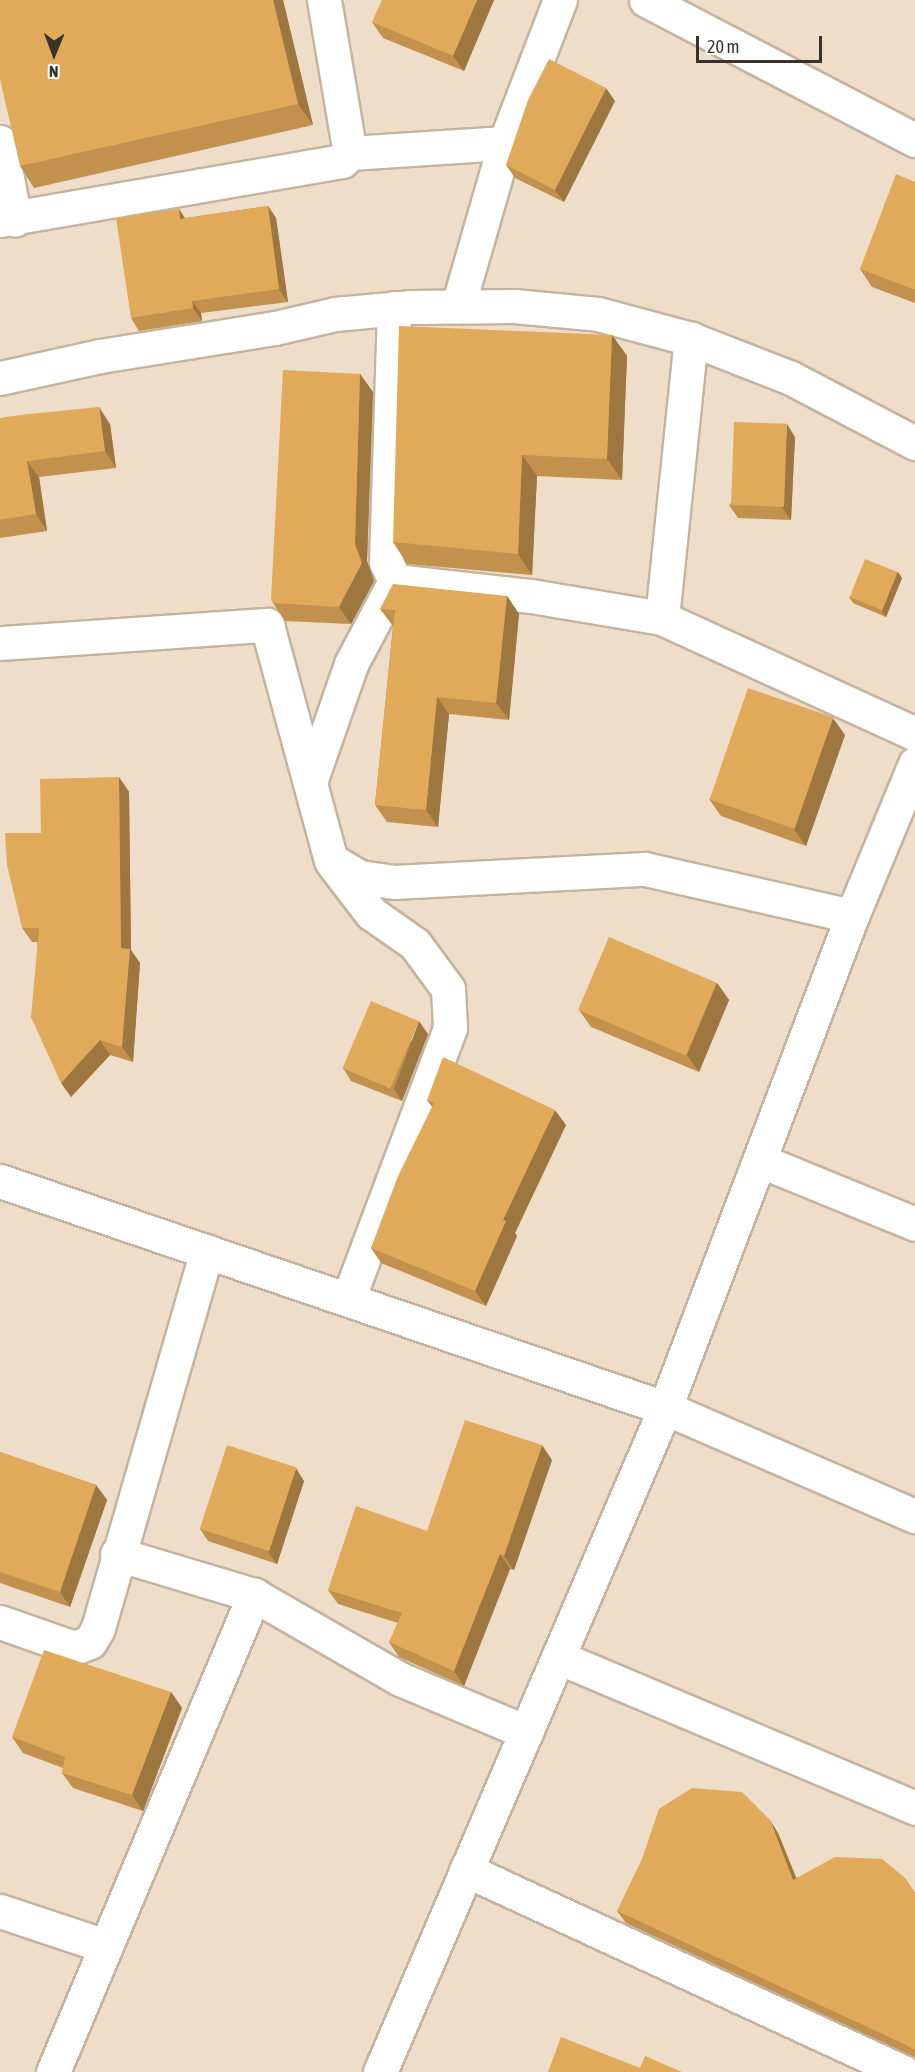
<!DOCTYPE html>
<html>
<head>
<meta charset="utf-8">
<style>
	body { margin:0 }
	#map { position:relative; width:915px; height:2072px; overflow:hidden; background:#eeddc8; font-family:"Asap Condensed",sans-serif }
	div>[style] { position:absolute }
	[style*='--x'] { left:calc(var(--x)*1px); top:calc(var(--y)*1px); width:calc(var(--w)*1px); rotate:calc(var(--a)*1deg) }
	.roads { filter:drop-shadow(2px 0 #c4b49f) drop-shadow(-2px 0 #c4b49f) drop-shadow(0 2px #c4b49f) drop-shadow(0 -2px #c4b49f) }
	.street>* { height:33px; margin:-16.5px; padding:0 16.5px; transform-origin:16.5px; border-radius:16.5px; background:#fff }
	.wall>* { inset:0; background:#c2914d }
	.shaded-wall>* { inset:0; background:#9e763f }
	.building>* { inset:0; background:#e1a95a; transform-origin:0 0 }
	span { translate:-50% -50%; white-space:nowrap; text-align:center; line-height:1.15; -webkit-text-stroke:6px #fff; paint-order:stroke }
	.north { position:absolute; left:24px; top:24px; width:60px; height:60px; -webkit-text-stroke:4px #fff; paint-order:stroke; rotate:181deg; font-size:16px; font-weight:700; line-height:24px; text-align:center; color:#38322a }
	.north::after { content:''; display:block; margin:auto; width:21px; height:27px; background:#38322a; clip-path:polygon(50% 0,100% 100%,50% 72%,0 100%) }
	.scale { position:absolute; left:696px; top:36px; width:126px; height:27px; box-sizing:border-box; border:3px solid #38322a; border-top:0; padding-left:8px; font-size:18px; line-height:21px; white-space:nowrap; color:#38322a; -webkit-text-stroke:4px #fff; paint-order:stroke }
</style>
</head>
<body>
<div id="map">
	<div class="roads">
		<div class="street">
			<div style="--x:324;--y:0;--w:155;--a:80.4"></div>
			<div style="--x:646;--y:0;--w:303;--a:27.5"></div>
			<div style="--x:0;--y:142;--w:79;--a:79.1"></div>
			<div style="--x:0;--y:220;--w:347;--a:-9.8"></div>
			<div style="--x:342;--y:161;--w:11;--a:-45"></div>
			<div style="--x:350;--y:153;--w:155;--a:-3.7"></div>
			<div style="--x:458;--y:306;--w:170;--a:-73.9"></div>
			<div style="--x:505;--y:143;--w:153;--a:-69"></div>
			<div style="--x:394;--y:308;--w:254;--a:91.8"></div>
			<div style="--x:386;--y:562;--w:21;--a:65"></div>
			<div style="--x:395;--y:581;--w:137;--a:6.3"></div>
			<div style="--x:531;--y:596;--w:133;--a:9.5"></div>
			<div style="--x:662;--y:618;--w:278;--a:24.6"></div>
			<div style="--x:0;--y:378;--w:102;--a:-12.4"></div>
			<div style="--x:100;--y:356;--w:177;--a:-9.1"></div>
			<div style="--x:275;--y:328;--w:62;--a:-13.1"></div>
			<div style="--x:335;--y:314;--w:75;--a:-5.3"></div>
			<div style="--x:410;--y:307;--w:104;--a:-0.6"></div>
			<div style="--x:514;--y:306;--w:84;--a:5.4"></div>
			<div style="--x:598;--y:314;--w:96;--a:15"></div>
			<div style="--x:691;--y:339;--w:107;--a:21.3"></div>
			<div style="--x:791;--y:378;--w:140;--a:27.7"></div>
			<div style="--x:662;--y:618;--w:281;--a:-84.1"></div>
			<div style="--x:0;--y:643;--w:268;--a:-3.9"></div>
			<div style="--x:267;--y:625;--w:244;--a:74.8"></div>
			<div style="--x:331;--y:860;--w:33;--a:31"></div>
			<div style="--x:359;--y:877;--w:35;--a:8"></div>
			<div style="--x:394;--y:882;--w:251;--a:-3"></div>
			<div style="--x:645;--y:869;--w:212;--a:12.8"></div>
			<div style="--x:310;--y:782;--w:125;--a:-70.8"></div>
			<div style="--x:351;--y:664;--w:94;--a:-62.1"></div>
			<div style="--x:334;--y:865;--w:61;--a:52.4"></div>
			<div style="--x:371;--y:913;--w:54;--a:35.2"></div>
			<div style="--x:415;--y:944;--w:56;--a:53.7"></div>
			<div style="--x:448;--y:989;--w:39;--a:87"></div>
			<div style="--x:450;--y:1028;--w:290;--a:110.6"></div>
			<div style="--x:761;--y:1161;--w:166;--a:22.2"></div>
			<div style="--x:0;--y:1181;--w:703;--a:18.85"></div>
			<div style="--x:665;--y:1408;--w:272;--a:23.4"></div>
			<div style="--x:117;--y:1554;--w:143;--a:16.7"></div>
			<div style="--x:254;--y:1595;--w:168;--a:29.9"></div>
			<div style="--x:400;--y:1679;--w:137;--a:22.8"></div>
			<div style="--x:0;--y:1622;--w:78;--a:19.4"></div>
			<div style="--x:74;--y:1648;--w:17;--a:-21"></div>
			<div style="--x:90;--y:1642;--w:16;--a:-60"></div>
			<div style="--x:98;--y:1628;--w:392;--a:-73.9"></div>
			<div style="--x:558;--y:1657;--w:388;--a:22.9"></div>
			<div style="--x:466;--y:1870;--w:481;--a:24.8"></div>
			<div style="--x:0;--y:1911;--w:111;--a:18.4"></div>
			<div style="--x:53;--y:2072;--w:518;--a:-67.15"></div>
			<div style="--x:380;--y:2072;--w:723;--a:-66.77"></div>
			<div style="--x:665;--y:1408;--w:526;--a:-69.19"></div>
			<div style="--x:852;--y:916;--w:165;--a:-67.5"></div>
		</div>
	</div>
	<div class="wall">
		<div style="clip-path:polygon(283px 0,313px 125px,34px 188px,20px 166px)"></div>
		<div style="clip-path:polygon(494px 0,464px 71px,383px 38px,372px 22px)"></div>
		<div style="clip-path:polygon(615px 101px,564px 202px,515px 178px,506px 165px)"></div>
		<div style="clip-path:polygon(915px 182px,915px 303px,872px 287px,860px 269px)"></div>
		<div style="clip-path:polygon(268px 206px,276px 218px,288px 302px,201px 313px,202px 321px,139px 331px,131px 318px,179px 209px,185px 218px)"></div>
		<div style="clip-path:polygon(612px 335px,627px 356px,622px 480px,537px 476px,532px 575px,407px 564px,393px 542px)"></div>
		<div style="clip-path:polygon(360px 374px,373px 392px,367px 561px,374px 581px,351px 624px,285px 621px,273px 603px)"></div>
		<div style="clip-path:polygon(0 418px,110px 424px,116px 468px,39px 477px,47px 531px,0 538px)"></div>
		<div style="clip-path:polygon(795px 437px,791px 520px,738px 518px,729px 505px)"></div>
		<div style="clip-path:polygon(898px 572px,902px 578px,886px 617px,853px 603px,849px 597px)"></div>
		<div style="clip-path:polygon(507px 596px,519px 614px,509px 720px,449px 714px,438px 827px,387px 822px,375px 805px,393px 626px,380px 609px)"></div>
		<div style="clip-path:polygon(845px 735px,806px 846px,721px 816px,709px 799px)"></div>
		<div style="clip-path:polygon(119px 777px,129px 792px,131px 950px,140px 963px,133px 1062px,110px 1055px,71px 1097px,37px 942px,32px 942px,22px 928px,41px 833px)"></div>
		<div style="clip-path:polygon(717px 983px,729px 1000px,699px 1072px,591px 1027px,579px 1010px)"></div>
		<div style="clip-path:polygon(428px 1034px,402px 1101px,351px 1081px,343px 1068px)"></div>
		<div style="clip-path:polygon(427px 1100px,566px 1125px,515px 1233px,517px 1236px,486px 1306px,381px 1263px,371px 1248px,432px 1107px)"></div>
		<div style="clip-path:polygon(0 1452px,96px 1485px,107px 1500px,70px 1607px,0 1583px)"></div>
		<div style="clip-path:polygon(552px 1460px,514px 1570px,510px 1569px,464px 1686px,399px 1657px,389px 1642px,398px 1623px,338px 1604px,328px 1590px,427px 1531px)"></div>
		<div style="clip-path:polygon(304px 1481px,277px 1564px,208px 1541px,200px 1529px)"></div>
		<div style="clip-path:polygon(171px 1692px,182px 1708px,143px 1811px,73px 1788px,62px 1773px,63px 1768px,23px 1753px,12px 1737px)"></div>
		<div style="clip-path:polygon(778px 1833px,796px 1878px,905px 1878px,915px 1893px,915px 2057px,626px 1923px,617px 1911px)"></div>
	</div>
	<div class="shaded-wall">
		<div style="clip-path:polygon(273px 0,283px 0,313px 125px,298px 104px)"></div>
		<div style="clip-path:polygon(477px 0,494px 0,464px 71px,453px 56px)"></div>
		<div style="clip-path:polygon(606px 88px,615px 101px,564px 202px,555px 190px)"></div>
		<div style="clip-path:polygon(268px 206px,276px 218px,288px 302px,279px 289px)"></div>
		<div style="clip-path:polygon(179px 209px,187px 222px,180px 219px)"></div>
		<div style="clip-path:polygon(192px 301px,201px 313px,202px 321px,193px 308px)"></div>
		<div style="clip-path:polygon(612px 335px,627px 356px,622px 480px,607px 459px)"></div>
		<div style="clip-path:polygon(360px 374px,373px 392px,367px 561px,374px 581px,351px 624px,339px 607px,355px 544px)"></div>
		<div style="clip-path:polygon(99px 407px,110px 424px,116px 468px,105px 451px)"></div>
		<div style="clip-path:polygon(787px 424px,795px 437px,791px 520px,782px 507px)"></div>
		<div style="clip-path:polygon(522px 455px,537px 476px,532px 575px,518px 554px)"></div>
		<div style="clip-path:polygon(27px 461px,39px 477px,47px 531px,36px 514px)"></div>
		<div style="clip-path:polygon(898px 572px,902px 578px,886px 617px,882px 611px)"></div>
		<div style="clip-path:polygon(507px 596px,519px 614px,509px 720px,496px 703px)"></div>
		<div style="clip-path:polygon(437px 697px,449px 714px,438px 827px,426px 810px)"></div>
		<div style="clip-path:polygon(833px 718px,845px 735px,806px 846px,793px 828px)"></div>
		<div style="clip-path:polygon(119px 777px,129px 792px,131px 950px,140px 963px,133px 1062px,122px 1047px)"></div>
		<div style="clip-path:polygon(717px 983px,729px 1000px,699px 1072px,687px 1055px)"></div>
		<div style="clip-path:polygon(419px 1021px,428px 1034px,402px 1101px,394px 1089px)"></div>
		<div style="clip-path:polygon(100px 1040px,110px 1055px,71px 1097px,61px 1083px)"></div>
		<div style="clip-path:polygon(555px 1110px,566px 1125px,515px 1233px,517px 1236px,486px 1306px,475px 1291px,503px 1220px)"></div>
		<div style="clip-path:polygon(542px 1445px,552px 1460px,514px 1570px,504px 1556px)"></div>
		<div style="clip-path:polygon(296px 1468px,304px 1481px,277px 1564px,268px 1552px)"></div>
		<div style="clip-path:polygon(96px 1485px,107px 1500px,70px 1607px,60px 1592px)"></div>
		<div style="clip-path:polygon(500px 1554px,510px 1569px,464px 1686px,454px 1671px)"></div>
		<div style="clip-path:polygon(171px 1692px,182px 1708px,143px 1811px,132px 1795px)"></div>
		<div style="clip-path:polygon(770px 1820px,778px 1833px,802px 1892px,793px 1880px)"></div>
	</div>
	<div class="building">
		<div style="clip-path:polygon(0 0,273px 0,298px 104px,20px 166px,0 79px)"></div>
		<div style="clip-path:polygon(382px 0,477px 0,453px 56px,372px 22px)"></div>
		<div style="clip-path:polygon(549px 59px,606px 88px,555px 190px,506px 165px,528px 100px)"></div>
		<div style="clip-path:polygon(896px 174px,915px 182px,915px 290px,860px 269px)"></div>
		<div style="clip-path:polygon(268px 206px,279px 289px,192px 301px,193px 308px,131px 318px,116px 218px,179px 209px,180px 219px)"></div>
		<div style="clip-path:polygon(399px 326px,612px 335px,607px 459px,522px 455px,518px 554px,393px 542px)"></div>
		<div style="clip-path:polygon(283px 370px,360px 374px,355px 544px,362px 563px,339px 607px,273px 603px,271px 600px)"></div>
		<div style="clip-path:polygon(99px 407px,105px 451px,27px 461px,36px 514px,0 520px,0 418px,20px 415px)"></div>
		<div style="left:734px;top:422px;width:53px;height:83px;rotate:2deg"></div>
		<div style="left:865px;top:559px;width:35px;height:41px;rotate:22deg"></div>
		<div style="clip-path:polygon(393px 584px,507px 596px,496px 703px,437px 697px,426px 810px,375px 805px,395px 610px,380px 609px)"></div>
		<div style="left:748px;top:688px;width:90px;height:118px;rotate:19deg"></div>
		<div style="clip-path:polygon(119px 777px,121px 948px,130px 949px,122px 1047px,100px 1040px,61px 1083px,31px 1017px,39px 928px,22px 928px,7px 865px,5px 833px,41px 833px,40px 779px)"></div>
		<div style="left:609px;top:937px;width:117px;height:79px;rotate:23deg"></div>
		<div style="left:371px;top:1001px;width:52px;height:73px;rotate:23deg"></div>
		<div style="clip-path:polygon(443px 1057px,555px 1110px,503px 1220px,506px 1221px,475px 1291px,371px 1248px,398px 1176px,434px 1103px,427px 1100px)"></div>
		<div style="clip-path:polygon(465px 1420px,542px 1445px,504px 1556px,500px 1554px,454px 1671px,389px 1642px,402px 1613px,328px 1590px,356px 1506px,427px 1531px)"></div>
		<div style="left:227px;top:1445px;width:73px;height:88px;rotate:18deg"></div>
		<div style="clip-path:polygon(0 1452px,96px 1485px,60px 1592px,0 1572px)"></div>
		<div style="clip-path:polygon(44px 1650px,171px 1692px,132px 1795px,62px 1773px,65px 1757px,12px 1737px)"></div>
		<div style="clip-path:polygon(692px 1788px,742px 1792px,770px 1820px,793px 1880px,835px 1857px,882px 1859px,905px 1878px,915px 1894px,915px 2050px,902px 2043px,617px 1911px,642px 1859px,659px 1809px)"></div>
		<div style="clip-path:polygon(561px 2037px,640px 2068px,645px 2056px,682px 2072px,548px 2072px)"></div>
	</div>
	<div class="north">N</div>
	<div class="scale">20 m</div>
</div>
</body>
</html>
